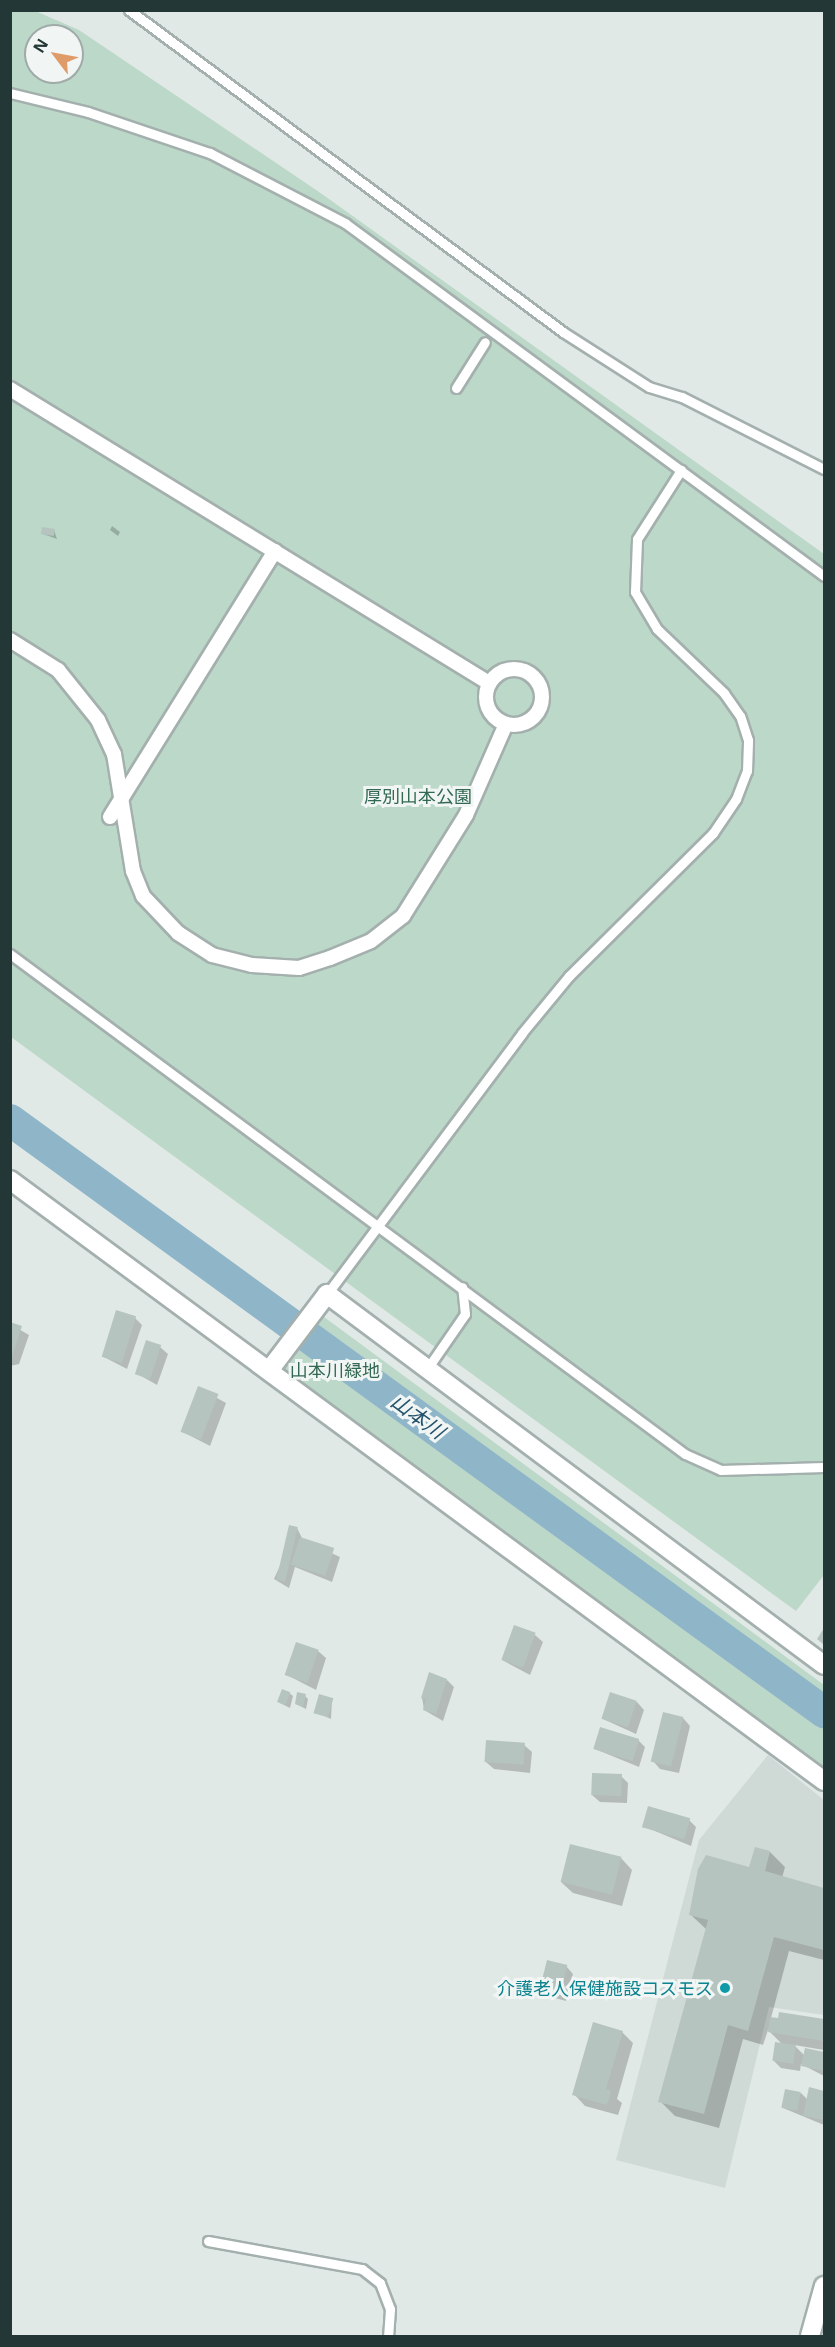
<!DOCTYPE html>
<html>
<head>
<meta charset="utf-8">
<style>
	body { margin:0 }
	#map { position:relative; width:835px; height:2347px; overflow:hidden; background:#e1e9e7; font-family:"Open Sans","Noto Sans JP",sans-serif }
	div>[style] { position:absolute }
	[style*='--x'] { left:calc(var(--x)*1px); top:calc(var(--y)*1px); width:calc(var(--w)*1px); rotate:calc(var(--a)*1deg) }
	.built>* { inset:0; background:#cfd9d6 }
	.green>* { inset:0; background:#bcd8c9 }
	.shadow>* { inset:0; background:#0003 }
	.river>* { height:32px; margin:-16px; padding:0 16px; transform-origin:16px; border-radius:16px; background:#8fb5c8 }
	.building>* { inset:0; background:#b6c4c0; transform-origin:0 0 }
	.roads { filter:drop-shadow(2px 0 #a4b0ae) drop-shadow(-2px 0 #a4b0ae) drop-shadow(0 2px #a4b0ae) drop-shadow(0 -2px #a4b0ae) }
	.service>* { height:9px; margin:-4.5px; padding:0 4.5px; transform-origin:4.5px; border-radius:4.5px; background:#fff }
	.pedestrian>* { height:14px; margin:-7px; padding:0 7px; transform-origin:7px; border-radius:7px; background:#fff }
	.pedestrian>.ring { margin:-7px; padding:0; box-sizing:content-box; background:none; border:14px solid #fff; border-radius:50% }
	.minor>* { height:18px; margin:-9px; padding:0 9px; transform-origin:9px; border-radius:9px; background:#fff }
	.tertiary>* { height:18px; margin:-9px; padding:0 9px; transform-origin:9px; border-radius:9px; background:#fff }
	.dots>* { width:16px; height:16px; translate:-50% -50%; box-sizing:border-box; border:3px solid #f1f6f5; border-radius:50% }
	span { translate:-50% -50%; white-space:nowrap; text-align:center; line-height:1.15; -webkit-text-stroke:6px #f1f6f5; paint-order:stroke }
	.park-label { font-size:18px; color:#336952 }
	.culture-label { font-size:18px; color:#0d838f }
	.right { translate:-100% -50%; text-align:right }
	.water-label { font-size:20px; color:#25536c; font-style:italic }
	.frame { position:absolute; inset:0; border:12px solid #233836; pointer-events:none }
	.north { position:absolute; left:24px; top:24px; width:60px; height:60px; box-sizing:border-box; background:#f1f6f5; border:2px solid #9faaa9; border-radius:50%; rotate:302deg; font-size:16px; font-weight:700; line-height:24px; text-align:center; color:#233836 }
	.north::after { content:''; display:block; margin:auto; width:21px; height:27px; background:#e09c68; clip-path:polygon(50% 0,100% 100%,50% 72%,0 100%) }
</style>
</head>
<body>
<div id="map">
	<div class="built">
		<div style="clip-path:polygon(768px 1755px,824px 1800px,824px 2015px,769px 2007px,725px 2188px,616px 2160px,699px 1840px)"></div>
	</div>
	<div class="green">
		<div style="clip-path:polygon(evenodd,33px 10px,79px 30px,322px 194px,824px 554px,824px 1575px,796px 1611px,11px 1037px,10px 11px,33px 10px,36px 36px,72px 36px,72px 72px,36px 72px,36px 36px)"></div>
		<div style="clip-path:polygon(324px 1317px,824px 1685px,824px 1768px,280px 1375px)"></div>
	</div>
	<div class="shadow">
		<div style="clip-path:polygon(112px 526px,120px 532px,118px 536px,110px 530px)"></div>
		<div style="clip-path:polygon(54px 530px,57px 539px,43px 534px)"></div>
		<div style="clip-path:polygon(135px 1318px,142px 1325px,127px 1369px,102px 1356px)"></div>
		<div style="clip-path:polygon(10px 1324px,29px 1335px,19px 1364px,10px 1366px)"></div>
		<div style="clip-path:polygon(160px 1347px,168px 1354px,157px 1385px,136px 1373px)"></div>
		<div style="clip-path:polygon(199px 1388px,226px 1403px,210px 1446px,183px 1432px)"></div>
		<div style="clip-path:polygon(297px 1528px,303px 1540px,340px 1557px,332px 1582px,295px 1567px,289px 1588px,274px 1579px)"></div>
		<div style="clip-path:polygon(535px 1635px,543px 1642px,530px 1675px,502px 1660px)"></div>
		<div style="clip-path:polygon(318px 1651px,326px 1658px,316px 1690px,287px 1675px)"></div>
		<div style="clip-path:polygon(447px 1680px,454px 1687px,443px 1721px,424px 1710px,422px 1697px)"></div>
		<div style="clip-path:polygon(289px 1693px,293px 1696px,290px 1708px,280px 1703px)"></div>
		<div style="clip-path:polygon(305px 1696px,308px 1699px,306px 1709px,296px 1704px)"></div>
		<div style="clip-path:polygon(332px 1700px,331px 1719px,315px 1712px)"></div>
		<div style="clip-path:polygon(637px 1702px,644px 1710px,636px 1734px,603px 1719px)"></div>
		<div style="clip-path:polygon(683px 1718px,690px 1726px,679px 1773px,660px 1769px,653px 1761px)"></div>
		<div style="clip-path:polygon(638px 1740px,645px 1747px,639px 1767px,595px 1749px)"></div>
		<div style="clip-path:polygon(524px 1745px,532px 1752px,530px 1773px,494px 1769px,486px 1762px)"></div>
		<div style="clip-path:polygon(621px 1776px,628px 1783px,627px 1803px,600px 1802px,592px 1795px)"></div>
		<div style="clip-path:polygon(689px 1820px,696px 1827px,691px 1846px,643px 1826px)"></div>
		<div style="clip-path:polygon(770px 1852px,785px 1867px,782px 1878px,824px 1889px,824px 1960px,789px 1951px,771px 2018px,779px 2020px,780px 2014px,824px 2021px,824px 2050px,794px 2045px,805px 2056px,806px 2050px,824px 2054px,824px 2076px,801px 2064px,800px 2071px,781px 2068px,774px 2061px,782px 2044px,768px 2030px,763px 2045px,743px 2039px,719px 2128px,675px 2116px,660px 2101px,707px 1930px,691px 1915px)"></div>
		<div style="clip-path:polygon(621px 1858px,632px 1870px,622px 1906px,573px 1893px,561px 1882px)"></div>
		<div style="clip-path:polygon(566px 1966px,573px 1974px,566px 2001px,548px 1996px,541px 1989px)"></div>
		<div style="clip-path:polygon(622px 2032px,633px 2043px,617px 2099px,622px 2103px,618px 2115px,585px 2106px,574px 2094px)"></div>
		<div style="clip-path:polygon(810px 2089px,824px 2092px,824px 2125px,783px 2108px,801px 2093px,808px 2100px)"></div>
	</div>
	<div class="river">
		<div style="--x:10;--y:1120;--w:1007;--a:36.03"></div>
	</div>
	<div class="building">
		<div style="left:42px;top:527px;width:13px;height:7px;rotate:9deg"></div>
		<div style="left:116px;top:1310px;width:21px;height:49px;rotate:17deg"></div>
		<div style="clip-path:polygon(10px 1322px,22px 1326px,11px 1360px,10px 1360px)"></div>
		<div style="left:146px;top:1340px;width:16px;height:36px;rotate:18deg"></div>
		<div style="left:198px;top:1386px;width:22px;height:49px;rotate:21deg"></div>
		<div style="left:289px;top:1525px;width:9px;height:56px;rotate:13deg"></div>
		<div style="left:300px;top:1537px;width:36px;height:29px;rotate:18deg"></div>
		<div style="left:514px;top:1625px;width:23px;height:37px;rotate:20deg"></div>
		<div style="clip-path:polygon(824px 1628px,824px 1645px,817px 1639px)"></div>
		<div style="left:296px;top:1642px;width:24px;height:35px;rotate:19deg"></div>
		<div style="clip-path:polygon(429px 1672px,447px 1679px,436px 1714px,423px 1710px,426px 1699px,421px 1698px)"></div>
		<div style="left:282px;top:1689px;width:9px;height:14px;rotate:21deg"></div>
		<div style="clip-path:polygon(297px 1692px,306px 1694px,303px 1707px,295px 1704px)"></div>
		<div style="left:610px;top:1692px;width:28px;height:28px;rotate:18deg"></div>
		<div style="left:319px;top:1694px;width:15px;height:20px;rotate:16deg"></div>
		<div style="left:663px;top:1712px;width:21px;height:51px;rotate:14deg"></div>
		<div style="left:600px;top:1727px;width:41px;height:23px;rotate:17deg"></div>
		<div style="left:486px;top:1740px;width:39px;height:22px;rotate:4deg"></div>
		<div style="left:592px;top:1773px;width:30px;height:22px;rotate:2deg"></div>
		<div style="left:648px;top:1806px;width:44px;height:22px;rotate:16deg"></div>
		<div style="left:570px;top:1844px;width:53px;height:39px;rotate:14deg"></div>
		<div style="clip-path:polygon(755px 1847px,770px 1851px,765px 1871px,824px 1888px,824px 1950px,774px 1937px,748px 2031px,728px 2025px,704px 2114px,658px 2102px,708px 1920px,689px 1915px,698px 1869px,706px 1855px,749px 1867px)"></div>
		<div style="left:547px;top:1960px;width:21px;height:30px;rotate:14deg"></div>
		<div style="clip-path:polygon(779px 2012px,824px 2019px,824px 2041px,768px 2032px,770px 2017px,778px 2018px)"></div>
		<div style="clip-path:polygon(593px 2022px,623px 2031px,606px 2089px,611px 2091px,607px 2105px,572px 2095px)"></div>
		<div style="left:775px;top:2042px;width:21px;height:19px;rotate:8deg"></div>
		<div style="clip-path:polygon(805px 2048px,824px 2052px,824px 2071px,801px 2066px)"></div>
		<div style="clip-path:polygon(809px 2087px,824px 2091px,824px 2120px,803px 2116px)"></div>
		<div style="left:785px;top:2089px;width:16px;height:19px;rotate:11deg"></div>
	</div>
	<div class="roads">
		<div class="service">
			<div style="--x:129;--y:10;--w:540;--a:36.57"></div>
			<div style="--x:563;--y:332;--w:102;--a:32.6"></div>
			<div style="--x:649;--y:387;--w:34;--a:17"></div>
			<div style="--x:682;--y:397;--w:159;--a:26.9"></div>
			<div style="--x:10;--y:93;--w:80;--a:13.7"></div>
			<div style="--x:88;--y:112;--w:129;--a:18.6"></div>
			<div style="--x:210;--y:153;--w:152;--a:27.4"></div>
			<div style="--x:345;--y:223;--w:595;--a:36.39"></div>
			<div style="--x:456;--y:388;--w:54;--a:-57.8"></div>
			<div style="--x:10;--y:954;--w:840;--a:36.53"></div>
			<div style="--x:685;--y:1454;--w:39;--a:24"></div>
			<div style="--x:721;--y:1470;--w:103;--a:-1.7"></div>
			<div style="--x:327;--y:1294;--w:326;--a:-53.2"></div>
			<div style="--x:522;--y:1033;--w:74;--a:-50.5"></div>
			<div style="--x:569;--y:976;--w:203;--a:-44.8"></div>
			<div style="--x:713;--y:833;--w:41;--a:-55.9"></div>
			<div style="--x:736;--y:799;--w:30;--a:-69"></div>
			<div style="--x:747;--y:771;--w:31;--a:-88"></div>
			<div style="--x:748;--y:740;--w:25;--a:-108"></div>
			<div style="--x:740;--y:716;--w:28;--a:-125"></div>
			<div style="--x:724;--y:693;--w:93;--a:-136.3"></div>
			<div style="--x:657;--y:629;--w:43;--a:-120.7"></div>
			<div style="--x:635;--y:592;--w:53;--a:-87.8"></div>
			<div style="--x:637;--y:539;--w:82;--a:-57.5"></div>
			<div style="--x:427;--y:1369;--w:67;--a:-55.4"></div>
			<div style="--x:465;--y:1314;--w:27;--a:-96"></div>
			<div style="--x:208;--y:2241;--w:157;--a:10.3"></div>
			<div style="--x:362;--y:2269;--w:23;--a:38"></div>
			<div style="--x:380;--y:2283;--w:28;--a:69"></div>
			<div style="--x:390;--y:2309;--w:27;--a:94"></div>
		</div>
		<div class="pedestrian">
			<div style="--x:10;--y:389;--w:562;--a:31.54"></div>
			<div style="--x:10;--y:640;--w:57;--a:32"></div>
			<div style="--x:58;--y:670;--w:64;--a:51.3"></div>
			<div style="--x:98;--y:720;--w:38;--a:65"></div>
			<div style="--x:114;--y:754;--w:119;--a:80.8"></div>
			<div style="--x:133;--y:871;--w:27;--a:68"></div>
			<div style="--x:143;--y:896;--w:51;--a:46.6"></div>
			<div style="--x:178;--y:933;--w:40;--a:32.9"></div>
			<div style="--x:212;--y:955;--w:41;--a:14"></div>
			<div style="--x:252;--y:965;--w:47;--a:3.7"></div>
			<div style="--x:299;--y:968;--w:33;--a:-18"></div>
			<div style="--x:330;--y:958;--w:44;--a:-22.5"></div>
			<div style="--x:371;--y:941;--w:41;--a:-38"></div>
			<div style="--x:403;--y:916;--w:119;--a:-58"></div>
			<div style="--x:466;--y:815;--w:99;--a:-66.3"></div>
			<div class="ring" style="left:486px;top:669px;width:42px;height:42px"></div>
			<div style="--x:110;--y:817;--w:313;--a:-58.2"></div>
		</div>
		<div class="minor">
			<div style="--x:327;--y:1294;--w:620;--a:36.74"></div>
		</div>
		<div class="tertiary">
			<div style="--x:10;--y:1180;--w:1012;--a:36.44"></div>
			<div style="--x:271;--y:1368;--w:93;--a:-52.9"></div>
			<div style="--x:810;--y:2336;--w:52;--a:-74.4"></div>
		</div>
	</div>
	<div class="dots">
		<div style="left:725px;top:1988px;background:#0f9aa8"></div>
	</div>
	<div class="park-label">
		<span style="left:418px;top:796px">厚別山本公園</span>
		<span style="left:335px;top:1370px">山本川緑地</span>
	</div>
	<div class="culture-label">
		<span class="right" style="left:713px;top:1988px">介護老人保健施設コスモス</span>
	</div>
	<div class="water-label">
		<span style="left:418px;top:1416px;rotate:36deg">山本川</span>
	</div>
	<div class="frame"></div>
	<div class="north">N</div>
</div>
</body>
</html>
